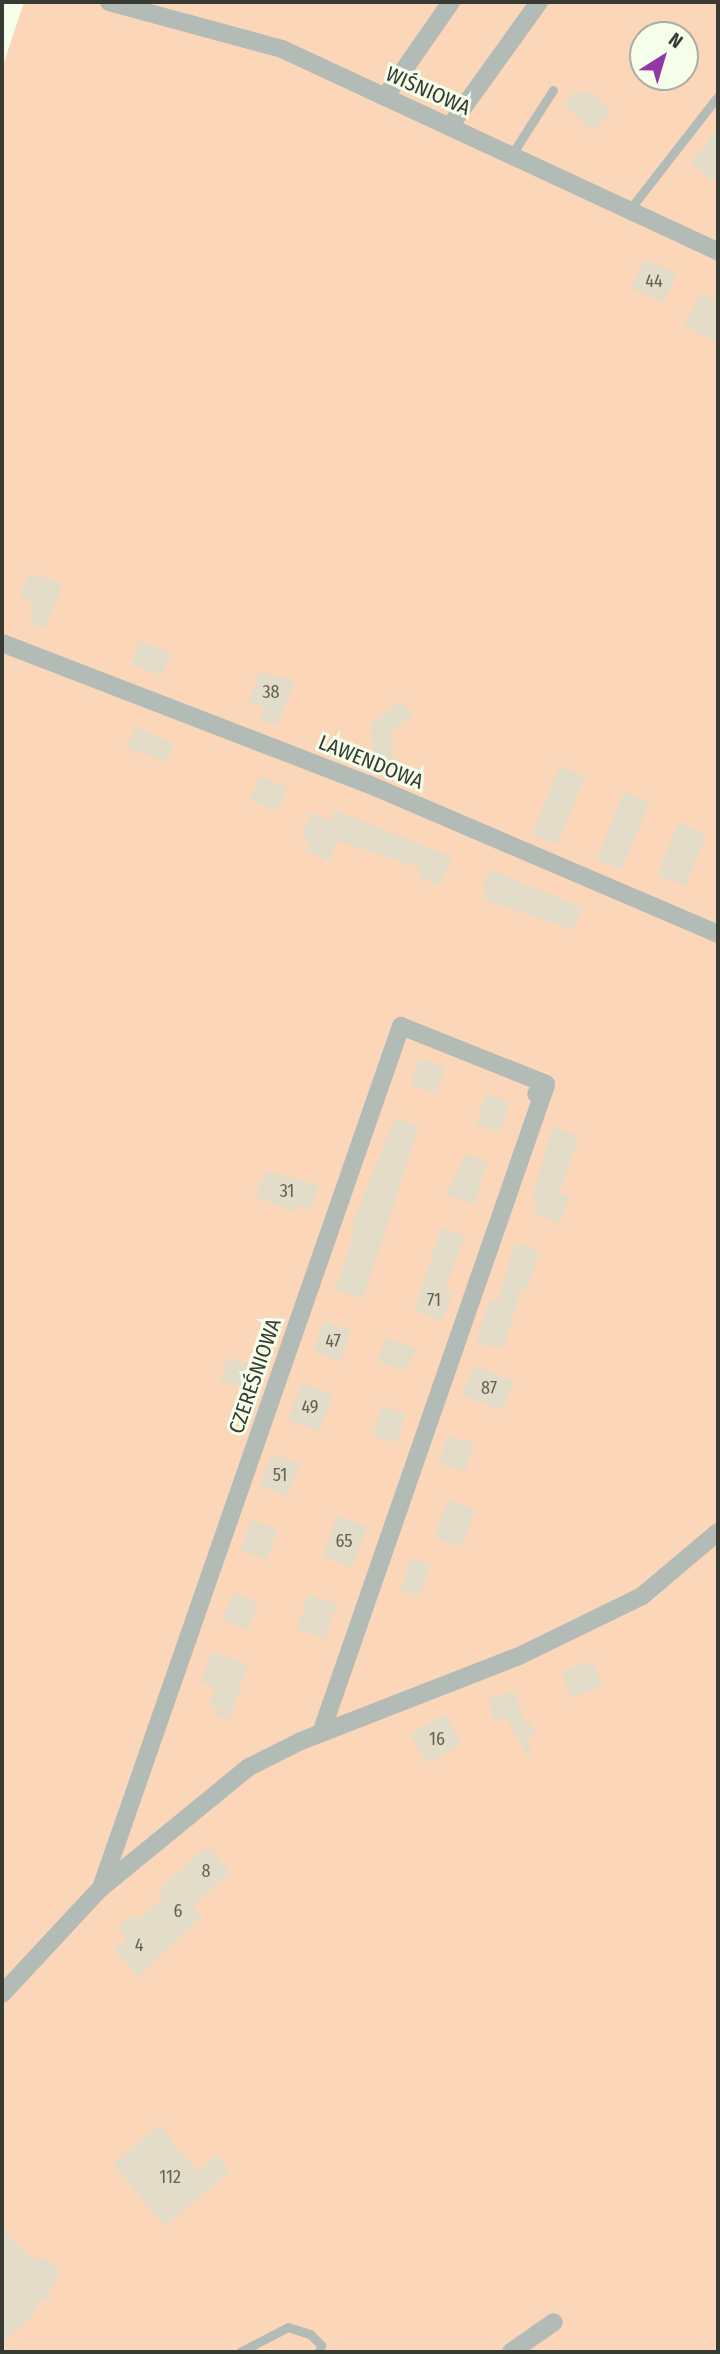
<!DOCTYPE html>
<html>
<head>
<meta charset="utf-8">
<style>
	body { margin:0 }
	#map { position:relative; width:720px; height:2354px; overflow:hidden; background:#f5feea; font-family:"Fira Sans Condensed",sans-serif }
	div>[style] { position:absolute }
	[style*='--x'] { left:calc(var(--x)*1px); top:calc(var(--y)*1px); width:calc(var(--w)*1px); rotate:calc(var(--a)*1deg) }
	.green>* { inset:0; background:#fcd6b8 }
	.building>* { inset:0; background:#e2dcc8; transform-origin:0 0 }
	.service>* { height:9px; margin:-4.5px; padding:0 4.5px; transform-origin:4.5px; border-radius:4.5px; background:#b2bbb6 }
	.minor>* { height:18px; margin:-9px; padding:0 9px; transform-origin:9px; border-radius:9px; background:#b2bbb6 }
	span { translate:-50% -50%; white-space:nowrap; text-align:center; line-height:1.15; -webkit-text-stroke:6px #f5feea; paint-order:stroke }
	.number-label { font-size:18px; color:#626358 }
	.number-label span { -webkit-text-stroke-width:0 }
	.street-label { font-size:21px; color:#373b33 }
	.frame { position:absolute; inset:0; border:4px solid #373b33; pointer-events:none }
	.north { position:absolute; left:629px; top:21px; width:70px; height:70px; box-sizing:border-box; background:#f5feea; border:2px solid #a9b0a1; border-radius:50%; rotate:37deg; font-size:19px; font-weight:700; line-height:28px; text-align:center; color:#373b33 }
	.north::after { content:''; display:block; margin:auto; width:24px; height:32px; background:#9238a4; clip-path:polygon(50% 0,100% 100%,50% 72%,0 100%) }
</style>
</head>
<body>
<div id="map">
	<div class="green">
		<div style="clip-path:polygon(evenodd,24px 2px,718px 2px,718px 2352px,2px 2352px,2px 68px,24px 2px,643px 35px,685px 35px,685px 77px,643px 77px,643px 35px)"></div>
	</div>
	<div class="building">
		<div style="clip-path:polygon(576px 89px,583px 95px,586px 90px,611px 110px,595px 131px,563px 106px)"></div>
		<div style="clip-path:polygon(718px 127px,718px 172px,711px 181px,691px 163px)"></div>
		<div style="left:644px;top:259px;width:36px;height:32px;rotate:24deg"></div>
		<div style="clip-path:polygon(701px 293px,718px 302px,718px 343px,684px 326px)"></div>
		<div style="clip-path:polygon(29px 574px,63px 583px,45px 629px,29px 622px,35px 605px,20px 597px)"></div>
		<div style="left:140px;top:641px;width:33px;height:25px;rotate:21deg"></div>
		<div style="clip-path:polygon(260px 672px,295px 681px,277px 726px,259px 719px,264px 708px,248px 702px)"></div>
		<div style="clip-path:polygon(400px 700px,413px 715px,391px 733px,394px 761px,375px 764px,370px 725px)"></div>
		<div style="clip-path:polygon(136px 726px,174px 744px,166px 761px,127px 748px)"></div>
		<div style="left:560px;top:766px;width:27px;height:74px;rotate:22deg"></div>
		<div style="left:260px;top:776px;width:30px;height:26px;rotate:23deg"></div>
		<div style="left:624px;top:792px;width:27px;height:73px;rotate:22deg"></div>
		<div style="clip-path:polygon(335px 810px,452px 857px,440px 886px,418px 877px,421px 868px,337px 841px,329px 861px,305px 851px,310px 841px,301px 837px,311px 812px,331px 821px)"></div>
		<div style="left:678px;top:823px;width:30px;height:56px;rotate:21deg"></div>
		<div style="clip-path:polygon(489px 869px,583px 908px,573px 930px,483px 899px,486px 889px,482px 887px)"></div>
		<div style="left:419px;top:1058px;width:28px;height:28px;rotate:19deg"></div>
		<div style="left:486px;top:1094px;width:25px;height:32px;rotate:18deg"></div>
		<div style="clip-path:polygon(395px 1118px,419px 1126px,363px 1299px,335px 1290px,353px 1237px,353px 1222px)"></div>
		<div style="clip-path:polygon(553px 1127px,579px 1136px,560px 1193px,569px 1197px,560px 1223px,533px 1214px,538px 1199px,532px 1197px)"></div>
		<div style="clip-path:polygon(465px 1154px,487px 1161px,475px 1205px,447px 1195px)"></div>
		<div style="clip-path:polygon(266px 1171px,319px 1185px,310px 1210px,299px 1206px,296px 1212px,255px 1197px)"></div>
		<div style="clip-path:polygon(441px 1227px,465px 1236px,445px 1289px,453px 1292px,442px 1321px,415px 1311px)"></div>
		<div style="clip-path:polygon(515px 1242px,540px 1252px,526px 1291px,521px 1289px,504px 1347px,484px 1346px,476px 1339px,491px 1299px,498px 1302px)"></div>
		<div style="left:324px;top:1321px;width:28px;height:33px;rotate:18deg"></div>
		<div style="clip-path:polygon(386px 1338px,417px 1349px,405px 1371px,377px 1361px)"></div>
		<div style="left:228px;top:1357px;width:25px;height:25px;rotate:18deg"></div>
		<div style="left:474px;top:1365px;width:43px;height:32px;rotate:22deg"></div>
		<div style="left:302px;top:1383px;width:33px;height:39px;rotate:21deg"></div>
		<div style="left:382px;top:1406px;width:25px;height:31px;rotate:18deg"></div>
		<div style="left:447px;top:1436px;width:27px;height:29px;rotate:15deg"></div>
		<div style="left:272px;top:1453px;width:30px;height:35px;rotate:21deg"></div>
		<div style="left:448px;top:1500px;width:29px;height:40px;rotate:20deg"></div>
		<div style="left:337px;top:1516px;width:32px;height:43px;rotate:20deg"></div>
		<div style="left:251px;top:1520px;width:28px;height:32px;rotate:19deg"></div>
		<div style="left:411px;top:1558px;width:20px;height:34px;rotate:18deg"></div>
		<div style="left:233px;top:1593px;width:27px;height:29px;rotate:22deg"></div>
		<div style="left:309px;top:1594px;width:30px;height:37px;rotate:20deg"></div>
		<div style="clip-path:polygon(212px 1651px,248px 1664px,229px 1720px,215px 1715px,217px 1708px,209px 1705px,215px 1687px,201px 1682px)"></div>
		<div style="left:593px;top:1661px;width:28px;height:33px;rotate:72deg"></div>
		<div style="clip-path:polygon(515px 1691px,524px 1723px,529px 1721px,536px 1734px,528px 1739px,531px 1753px,527px 1755px,506px 1718px,494px 1721px,488px 1698px)"></div>
		<div style="left:445px;top:1714px;width:34px;height:40px;rotate:60deg"></div>
		<div style="clip-path:polygon(210px 1848px,231px 1873px,193px 1906px,202px 1917px,138px 1977px,114px 1950px,127px 1939px,118px 1928px,132px 1916px,136px 1920px,164px 1897px,158px 1890px,201px 1851px)"></div>
		<div style="clip-path:polygon(159px 2125px,198px 2172px,217px 2155px,230px 2171px,165px 2226px,113px 2164px)"></div>
		<div style="clip-path:polygon(2px 2229px,32px 2258px,49px 2259px,57px 2269px,58px 2280px,47px 2292px,54px 2303px,40px 2299px,32px 2317px,2px 2342px)"></div>
	</div>
	<div class="service">
		<div style="--x:512;--y:154;--w:76;--a:-57.4"></div>
		<div style="--x:630;--y:209;--w:143;--a:-52.1"></div>
		<div style="--x:240;--y:2352;--w:54;--a:-27.5"></div>
		<div style="--x:288;--y:2327;--w:23;--a:18"></div>
		<div style="--x:310;--y:2334;--w:16;--a:45"></div>
		<div style="--x:321;--y:2345;--w:7;--a:106"></div>
	</div>
	<div class="minor">
		<div style="--x:109;--y:2;--w:179;--a:15.2"></div>
		<div style="--x:282;--y:49;--w:481;--a:24.9"></div>
		<div style="--x:385;--y:97;--w:116;--a:-55.2"></div>
		<div style="--x:450;--y:126;--w:153;--a:-54.3"></div>
		<div style="--x:2;--y:643;--w:392;--a:21.1"></div>
		<div style="--x:368;--y:784;--w:381;--a:23.2"></div>
		<div style="--x:321;--y:1733;--w:686;--a:-70.85"></div>
		<div style="--x:101;--y:1888;--w:913;--a:-70.81"></div>
		<div style="--x:401;--y:1026;--w:156;--a:21.8"></div>
		<div style="--x:546;--y:1084;--w:14;--a:135"></div>
		<div style="--x:2;--y:1994;--w:145;--a:-47"></div>
		<div style="--x:101;--y:1888;--w:191;--a:-39.3"></div>
		<div style="--x:249;--y:1767;--w:58;--a:-26.6"></div>
		<div style="--x:301;--y:1741;--w:232;--a:-21.3"></div>
		<div style="--x:517;--y:1657;--w:139;--a:-26"></div>
		<div style="--x:642;--y:1596;--w:99;--a:-40.1"></div>
		<div style="--x:511;--y:2352;--w:52;--a:-34.9"></div>
	</div>
	<div class="number-label">
		<span style="left:654px;top:281px">44</span>
		<span style="left:271px;top:692px">38</span>
		<span style="left:287px;top:1191px">31</span>
		<span style="left:434px;top:1300px">71</span>
		<span style="left:333px;top:1341px">47</span>
		<span style="left:489px;top:1388px">87</span>
		<span style="left:310px;top:1407px">49</span>
		<span style="left:280px;top:1475px">51</span>
		<span style="left:344px;top:1541px">65</span>
		<span style="left:437px;top:1739px">16</span>
		<span style="left:206px;top:1871px">8</span>
		<span style="left:178px;top:1911px">6</span>
		<span style="left:139px;top:1945px">4</span>
		<span style="left:170px;top:2177px">112</span>
	</div>
	<div class="street-label">
		<span style="left:428px;top:91px;rotate:24deg">WIŚNIOWA</span>
		<span style="left:371px;top:762px;rotate:22deg">LAWENDOWA</span>
		<span style="left:255px;top:1376px;rotate:-71deg">CZEREŚNIOWA</span>
	</div>
	<div class="frame"></div>
	<div class="north">N</div>
</div>
</body>
</html>
